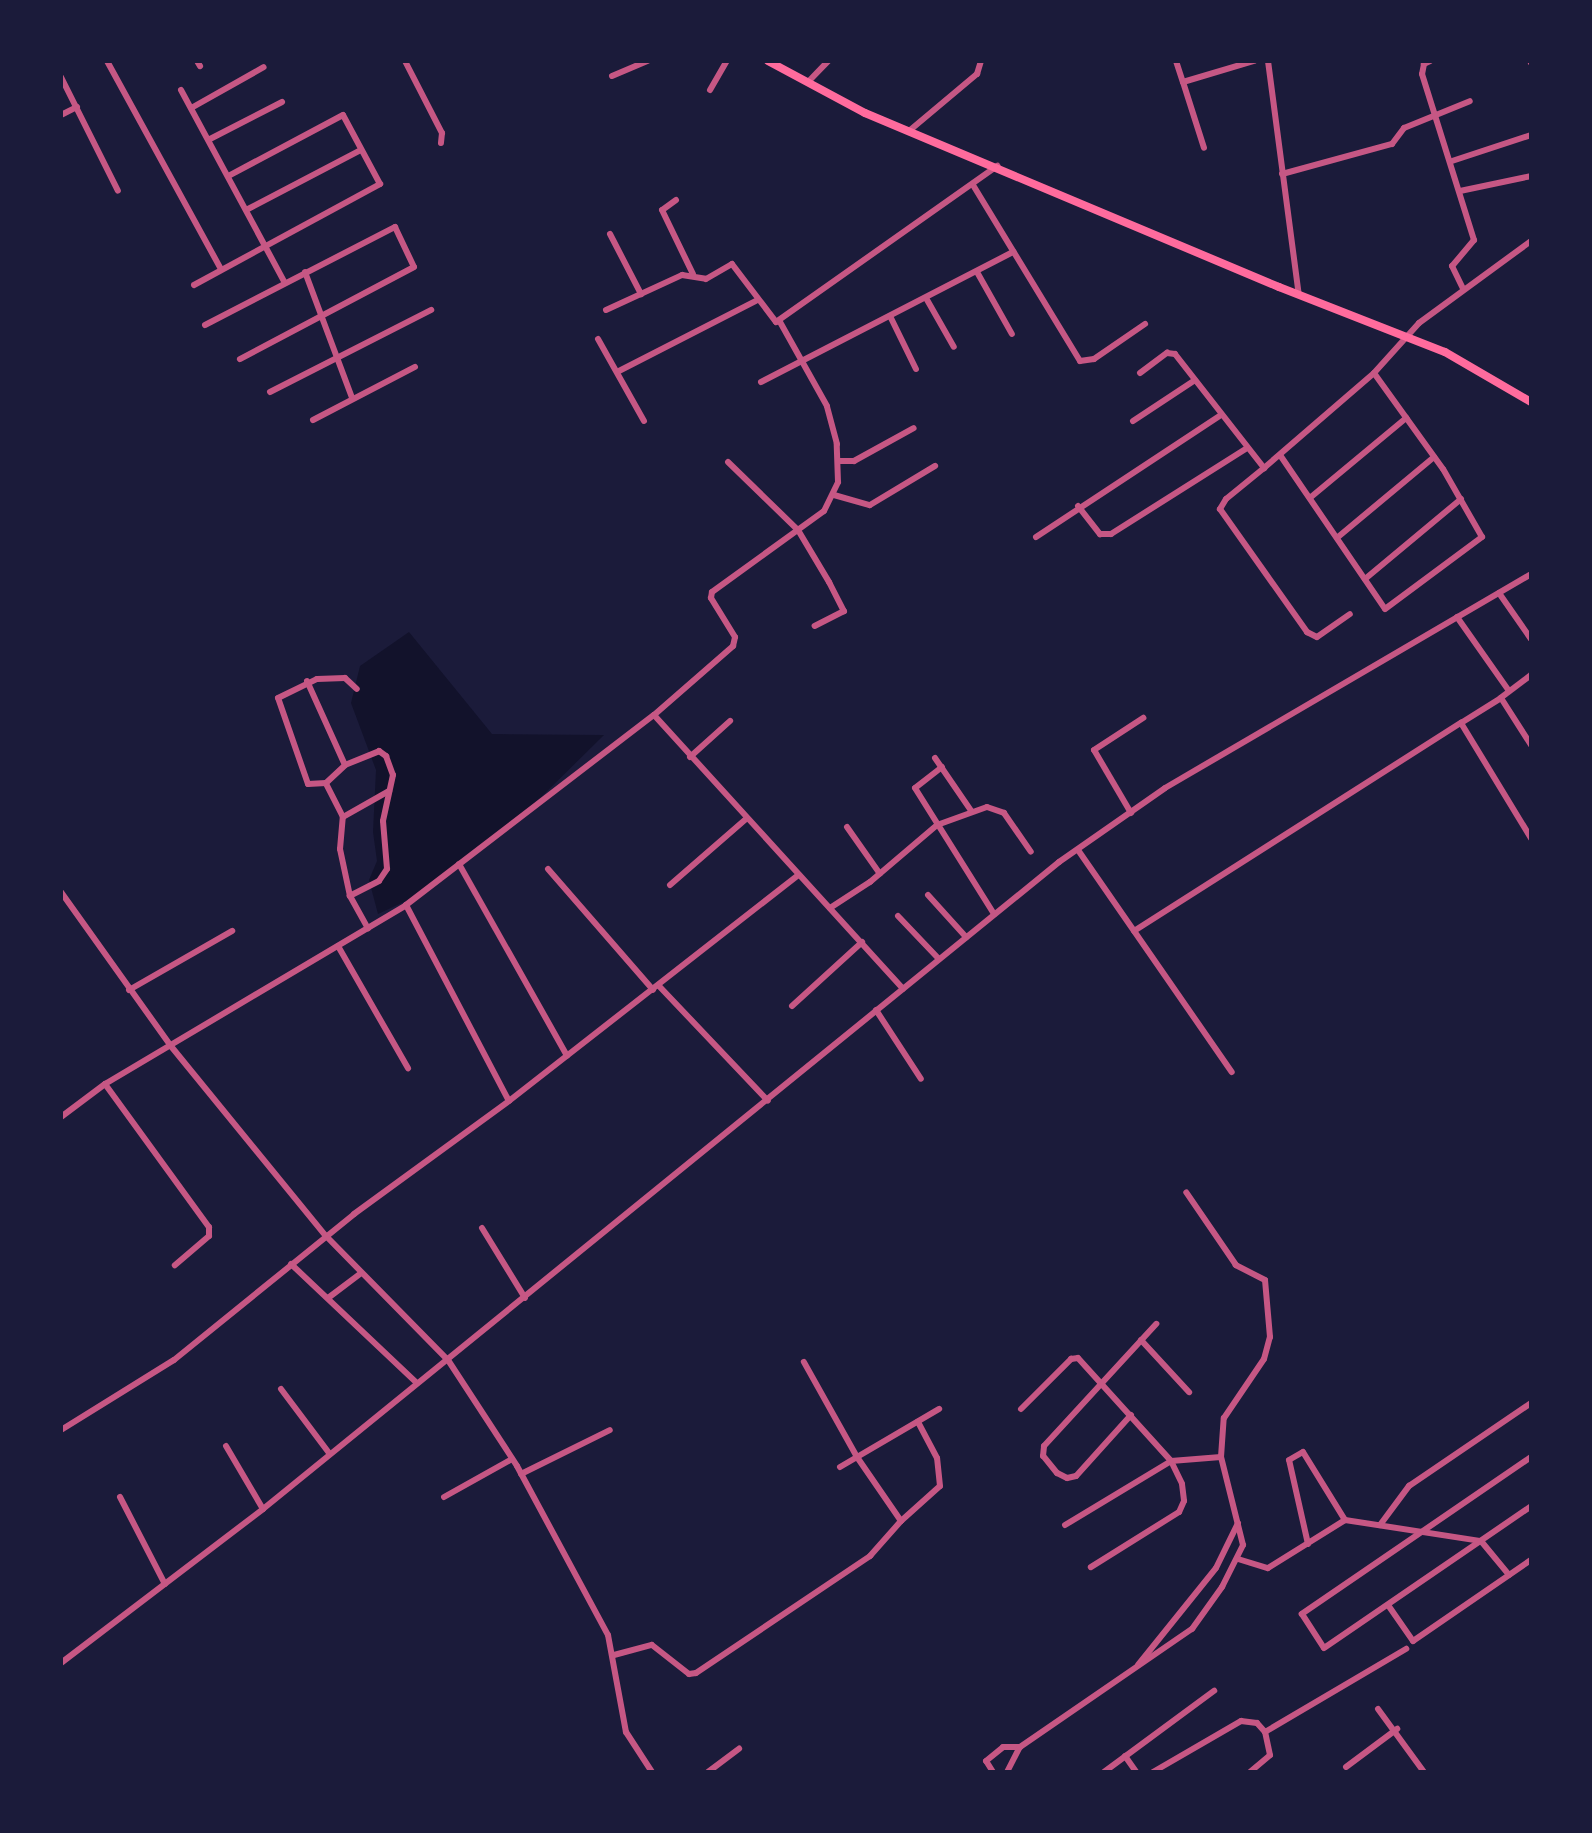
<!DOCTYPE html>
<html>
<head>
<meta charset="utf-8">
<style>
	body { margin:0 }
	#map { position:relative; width:1592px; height:1833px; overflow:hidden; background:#1b1b3a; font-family:Mulish,sans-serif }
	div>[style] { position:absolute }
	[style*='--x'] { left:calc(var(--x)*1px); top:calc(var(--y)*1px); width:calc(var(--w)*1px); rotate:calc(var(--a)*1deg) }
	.water>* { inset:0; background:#12122b }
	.minor>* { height:6px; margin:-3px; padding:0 3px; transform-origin:3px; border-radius:3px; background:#c65784 }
	.secondary>* { height:8px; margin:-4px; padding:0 4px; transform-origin:4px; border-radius:4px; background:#ff6b9d }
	span { translate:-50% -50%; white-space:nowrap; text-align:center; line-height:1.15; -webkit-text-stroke:5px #1b1b3a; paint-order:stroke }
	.frame { position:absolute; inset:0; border:63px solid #1b1b3a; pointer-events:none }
</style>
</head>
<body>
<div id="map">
	<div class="water">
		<div style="clip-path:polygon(409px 632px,492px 734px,604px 735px,532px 806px,421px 894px,378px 914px,369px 880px,377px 861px,373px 832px,376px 770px,351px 703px,360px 666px)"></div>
	</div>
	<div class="minor">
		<div style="--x:107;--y:61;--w:237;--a:61.3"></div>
		<div style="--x:197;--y:61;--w:6;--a:59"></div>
		<div style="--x:405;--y:61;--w:81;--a:62.8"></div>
		<div style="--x:442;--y:133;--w:10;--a:96"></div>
		<div style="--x:1176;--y:61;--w:22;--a:72"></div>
		<div style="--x:1183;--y:82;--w:74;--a:-16.5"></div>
		<div style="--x:1268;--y:61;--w:236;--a:82.5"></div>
		<div style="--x:1430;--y:61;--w:7;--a:153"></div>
		<div style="--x:1424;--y:64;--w:10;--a:101"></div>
		<div style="--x:1422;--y:74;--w:174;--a:72.6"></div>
		<div style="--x:1474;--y:240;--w:34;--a:130"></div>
		<div style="--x:1452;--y:266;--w:25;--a:64"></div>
		<div style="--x:1530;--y:61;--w:2;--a:63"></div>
		<div style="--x:612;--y:76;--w:39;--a:-23"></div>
		<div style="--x:61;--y:77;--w:127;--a:63.4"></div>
		<div style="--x:808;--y:82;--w:29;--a:-46"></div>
		<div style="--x:1183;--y:82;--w:69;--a:72.3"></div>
		<div style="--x:181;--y:90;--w:219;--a:61.7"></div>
		<div style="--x:710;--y:90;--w:34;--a:-60"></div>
		<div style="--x:193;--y:107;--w:81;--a:-29.4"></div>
		<div style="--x:61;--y:115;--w:18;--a:-27"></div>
		<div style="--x:909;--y:131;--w:89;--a:-40"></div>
		<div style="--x:977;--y:74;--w:14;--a:-73"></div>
		<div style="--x:210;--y:139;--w:81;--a:-27.2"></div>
		<div style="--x:1452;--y:161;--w:83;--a:-18.2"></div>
		<div style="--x:1282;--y:174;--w:114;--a:-15.3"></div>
		<div style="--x:1392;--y:144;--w:20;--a:-53"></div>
		<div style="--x:1404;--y:128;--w:71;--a:-22.2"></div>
		<div style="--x:973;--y:185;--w:206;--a:58.7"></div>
		<div style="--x:1080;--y:361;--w:14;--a:-8"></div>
		<div style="--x:1094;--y:359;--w:62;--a:-34.5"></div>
		<div style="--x:1460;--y:191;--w:73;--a:-11.9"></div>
		<div style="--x:676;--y:200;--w:17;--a:144"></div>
		<div style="--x:662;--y:210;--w:71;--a:64.2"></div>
		<div style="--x:248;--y:209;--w:127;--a:-27.6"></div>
		<div style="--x:610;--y:234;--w:68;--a:62.7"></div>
		<div style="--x:305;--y:272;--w:134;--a:69.5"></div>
		<div style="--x:977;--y:272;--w:71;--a:60.6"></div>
		<div style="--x:194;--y:285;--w:212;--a:-28.5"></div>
		<div style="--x:380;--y:184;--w:78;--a:-118.2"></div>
		<div style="--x:343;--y:115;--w:128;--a:152"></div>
		<div style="--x:926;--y:298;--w:56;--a:60.3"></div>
		<div style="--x:606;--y:310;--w:84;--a:-24.7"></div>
		<div style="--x:682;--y:275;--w:24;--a:9"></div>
		<div style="--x:706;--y:279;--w:30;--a:-30"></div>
		<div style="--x:732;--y:264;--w:73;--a:52.8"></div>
		<div style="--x:776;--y:322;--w:271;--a:-35.2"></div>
		<div style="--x:890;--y:316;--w:59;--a:63.9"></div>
		<div style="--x:205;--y:325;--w:214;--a:-27.3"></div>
		<div style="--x:395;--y:227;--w:44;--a:64.6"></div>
		<div style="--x:414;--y:267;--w:197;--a:152.1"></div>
		<div style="--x:598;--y:339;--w:94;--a:60.7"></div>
		<div style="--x:617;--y:372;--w:156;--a:-27.1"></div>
		<div style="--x:1140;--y:373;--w:34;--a:-37"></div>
		<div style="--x:1167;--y:353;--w:8;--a:7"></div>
		<div style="--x:1175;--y:354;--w:145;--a:52"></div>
		<div style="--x:1264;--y:468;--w:145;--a:-40.8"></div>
		<div style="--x:1374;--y:373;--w:67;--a:-48"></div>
		<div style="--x:1419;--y:323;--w:139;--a:-36.2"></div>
		<div style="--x:761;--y:382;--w:284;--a:-27.3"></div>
		<div style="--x:270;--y:392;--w:181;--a:-27"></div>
		<div style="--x:313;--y:420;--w:115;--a:-27.5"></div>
		<div style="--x:1133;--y:421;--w:74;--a:-33.5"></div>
		<div style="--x:1280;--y:455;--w:186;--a:55.7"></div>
		<div style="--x:1385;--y:609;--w:121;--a:-36.6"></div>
		<div style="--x:1482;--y:537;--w:78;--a:-119.8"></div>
		<div style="--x:1443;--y:469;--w:118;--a:-125.7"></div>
		<div style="--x:838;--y:461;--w:16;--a:0"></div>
		<div style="--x:854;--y:461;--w:68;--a:-28.8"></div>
		<div style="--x:728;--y:462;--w:98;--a:44.2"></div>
		<div style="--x:798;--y:530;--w:61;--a:59.2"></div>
		<div style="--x:829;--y:582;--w:33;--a:63"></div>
		<div style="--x:844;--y:611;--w:33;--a:153"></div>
		<div style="--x:1264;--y:468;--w:49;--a:140.8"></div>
		<div style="--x:1226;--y:499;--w:12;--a:121"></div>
		<div style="--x:1220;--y:509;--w:151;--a:54.7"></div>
		<div style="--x:1307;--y:632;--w:11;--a:27"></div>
		<div style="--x:1317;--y:637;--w:40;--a:-34.9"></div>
		<div style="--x:834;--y:495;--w:37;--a:16"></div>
		<div style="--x:870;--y:505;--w:76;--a:-31"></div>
		<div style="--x:1311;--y:497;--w:124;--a:-39.7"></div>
		<div style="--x:1078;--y:506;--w:36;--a:52"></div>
		<div style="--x:1100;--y:534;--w:11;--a:0"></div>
		<div style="--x:1111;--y:534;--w:161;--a:-32.3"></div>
		<div style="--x:1036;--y:537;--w:222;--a:-33.4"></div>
		<div style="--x:1338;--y:537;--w:125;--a:-39.8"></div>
		<div style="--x:1365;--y:579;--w:125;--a:-39.8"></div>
		<div style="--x:1499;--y:593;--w:56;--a:55.2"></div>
		<div style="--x:1457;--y:617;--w:90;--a:54.9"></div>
		<div style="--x:1531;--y:675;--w:38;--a:143"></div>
		<div style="--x:1501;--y:698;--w:56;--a:57.4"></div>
		<div style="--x:307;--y:681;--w:92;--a:65.7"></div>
		<div style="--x:654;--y:715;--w:370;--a:47.7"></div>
		<div style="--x:1461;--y:723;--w:47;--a:-32"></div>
		<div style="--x:690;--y:757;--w:54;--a:-42"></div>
		<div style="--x:935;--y:758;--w:65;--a:55.6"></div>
		<div style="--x:942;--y:767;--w:34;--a:142"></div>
		<div style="--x:915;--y:788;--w:149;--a:57.9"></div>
		<div style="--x:326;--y:783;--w:18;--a:177"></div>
		<div style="--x:308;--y:784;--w:91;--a:-109.2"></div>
		<div style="--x:278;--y:698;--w:43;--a:-26"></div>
		<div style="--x:317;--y:679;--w:28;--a:-2"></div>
		<div style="--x:345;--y:678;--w:16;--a:43"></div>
		<div style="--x:1131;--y:813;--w:73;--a:-120.4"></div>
		<div style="--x:1094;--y:750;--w:59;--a:-33.1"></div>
		<div style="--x:343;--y:817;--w:53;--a:-29.5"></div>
		<div style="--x:847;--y:827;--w:57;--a:54.9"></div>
		<div style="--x:1078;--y:850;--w:270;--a:55.3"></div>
		<div style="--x:459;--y:864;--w:220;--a:60.6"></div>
		<div style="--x:548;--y:869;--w:160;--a:49"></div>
		<div style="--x:670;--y:885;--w:101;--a:-41"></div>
		<div style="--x:61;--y:892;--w:188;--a:54.5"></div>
		<div style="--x:170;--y:1045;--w:247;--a:50.8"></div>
		<div style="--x:326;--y:1236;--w:174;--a:45.5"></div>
		<div style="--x:448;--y:1360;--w:126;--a:56.9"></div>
		<div style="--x:517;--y:1466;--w:192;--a:61.7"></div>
		<div style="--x:608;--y:1635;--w:99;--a:79.5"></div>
		<div style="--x:626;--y:1732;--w:48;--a:57"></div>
		<div style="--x:928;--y:895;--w:57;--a:47.9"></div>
		<div style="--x:350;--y:896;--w:48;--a:-102"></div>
		<div style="--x:340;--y:849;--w:32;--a:-85"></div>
		<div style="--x:343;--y:817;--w:38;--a:-117"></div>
		<div style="--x:326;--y:783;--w:26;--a:-43"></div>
		<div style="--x:345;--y:765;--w:37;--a:-22"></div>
		<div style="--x:379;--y:751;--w:9;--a:36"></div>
		<div style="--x:386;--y:756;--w:20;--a:70"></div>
		<div style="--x:393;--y:775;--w:47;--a:102.3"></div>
		<div style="--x:383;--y:821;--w:48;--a:85.2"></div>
		<div style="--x:387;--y:869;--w:14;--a:124"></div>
		<div style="--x:379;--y:881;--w:33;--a:153"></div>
		<div style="--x:350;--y:896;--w:37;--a:61"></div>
		<div style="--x:406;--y:905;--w:221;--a:62.3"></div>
		<div style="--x:830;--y:908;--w:48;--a:-33"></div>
		<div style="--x:870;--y:882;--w:88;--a:-40.4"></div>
		<div style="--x:937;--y:825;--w:53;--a:-19.8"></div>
		<div style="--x:987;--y:807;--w:18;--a:19"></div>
		<div style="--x:1004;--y:813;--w:47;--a:55.3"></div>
		<div style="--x:898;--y:916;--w:59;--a:46.4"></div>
		<div style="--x:1134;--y:931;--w:388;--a:-32.5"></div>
		<div style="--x:1461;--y:723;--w:135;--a:58.7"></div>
		<div style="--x:338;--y:946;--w:141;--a:60.2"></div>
		<div style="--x:659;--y:986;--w:158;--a:46.5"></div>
		<div style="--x:129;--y:990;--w:119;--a:-29.8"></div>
		<div style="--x:792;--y:1006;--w:95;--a:-42.4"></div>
		<div style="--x:876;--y:1010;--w:82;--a:56.9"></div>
		<div style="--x:105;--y:1084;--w:177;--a:54"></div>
		<div style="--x:209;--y:1227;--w:9;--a:90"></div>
		<div style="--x:209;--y:1236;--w:45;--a:139.5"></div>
		<div style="--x:61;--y:1117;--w:55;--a:-36.9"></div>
		<div style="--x:105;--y:1084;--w:350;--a:-30.7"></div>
		<div style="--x:406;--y:905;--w:312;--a:-37.5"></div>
		<div style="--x:654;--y:715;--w:105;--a:-41.1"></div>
		<div style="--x:733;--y:646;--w:9;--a:-77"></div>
		<div style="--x:735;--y:637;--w:46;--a:-121.6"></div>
		<div style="--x:711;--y:598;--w:6;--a:-81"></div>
		<div style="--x:712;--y:592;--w:138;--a:-35.9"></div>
		<div style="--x:824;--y:511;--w:32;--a:-64"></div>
		<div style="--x:838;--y:482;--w:38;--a:-92"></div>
		<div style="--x:837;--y:444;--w:39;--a:-105"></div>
		<div style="--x:827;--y:406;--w:98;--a:-119.2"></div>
		<div style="--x:482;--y:1228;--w:82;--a:58.4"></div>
		<div style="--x:291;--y:1264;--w:173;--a:43.4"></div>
		<div style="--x:328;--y:1298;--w:41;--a:-37.1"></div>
		<div style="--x:1141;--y:1340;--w:71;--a:47.3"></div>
		<div style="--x:281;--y:1389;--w:80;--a:53.1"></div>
		<div style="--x:1021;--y:1409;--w:71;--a:-45"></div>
		<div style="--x:1071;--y:1359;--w:7;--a:-8"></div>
		<div style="--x:1078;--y:1358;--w:139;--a:47.9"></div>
		<div style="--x:1171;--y:1461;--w:25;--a:64"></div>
		<div style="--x:1182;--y:1484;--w:17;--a:83"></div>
		<div style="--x:1184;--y:1501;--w:12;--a:114"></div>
		<div style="--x:1179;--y:1512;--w:104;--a:148"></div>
		<div style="--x:1131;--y:1415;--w:82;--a:132"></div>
		<div style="--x:1076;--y:1476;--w:9;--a:167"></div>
		<div style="--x:1067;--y:1478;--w:11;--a:-153"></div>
		<div style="--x:1057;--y:1473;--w:22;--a:-129"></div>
		<div style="--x:1043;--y:1456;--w:10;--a:-84"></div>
		<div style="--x:1044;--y:1446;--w:166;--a:-47.4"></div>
		<div style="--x:61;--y:1430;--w:133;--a:-31.8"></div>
		<div style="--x:174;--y:1360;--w:232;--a:-39"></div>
		<div style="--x:354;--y:1214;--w:192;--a:-36.1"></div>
		<div style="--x:509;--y:1101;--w:367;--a:-38"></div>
		<div style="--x:226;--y:1446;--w:73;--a:59.6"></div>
		<div style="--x:263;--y:1509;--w:1026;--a:-39.1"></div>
		<div style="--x:1059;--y:862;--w:129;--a:-34.9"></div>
		<div style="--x:1165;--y:788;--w:424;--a:-30.3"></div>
		<div style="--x:1531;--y:1457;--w:278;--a:145.6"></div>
		<div style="--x:1302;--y:1614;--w:40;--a:57.1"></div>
		<div style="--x:1324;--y:1648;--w:251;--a:-34.4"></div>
		<div style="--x:840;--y:1467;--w:115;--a:-30.4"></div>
		<div style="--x:521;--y:1474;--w:99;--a:-26.3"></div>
		<div style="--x:120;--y:1497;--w:98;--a:62.7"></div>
		<div style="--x:444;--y:1497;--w:78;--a:-29.2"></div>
		<div style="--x:901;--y:1521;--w:52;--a:-41.9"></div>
		<div style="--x:940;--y:1486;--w:28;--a:-96"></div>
		<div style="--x:937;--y:1458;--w:41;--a:-117.8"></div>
		<div style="--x:1065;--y:1525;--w:124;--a:-31.1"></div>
		<div style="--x:1171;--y:1461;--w:50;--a:-4.6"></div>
		<div style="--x:1380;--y:1525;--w:49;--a:-53.4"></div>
		<div style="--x:1409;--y:1486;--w:148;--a:-34.2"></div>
		<div style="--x:1308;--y:1544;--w:86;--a:-102.7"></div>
		<div style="--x:1289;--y:1460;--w:16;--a:-30"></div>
		<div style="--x:1303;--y:1452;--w:80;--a:58.3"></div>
		<div style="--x:1238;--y:1559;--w:31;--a:17"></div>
		<div style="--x:1268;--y:1568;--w:91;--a:-31.9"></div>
		<div style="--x:1345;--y:1520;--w:138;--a:8.8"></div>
		<div style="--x:1481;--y:1541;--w:44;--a:50.5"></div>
		<div style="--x:1388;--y:1605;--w:44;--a:55.2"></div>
		<div style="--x:1413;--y:1641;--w:143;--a:-34.5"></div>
		<div style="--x:614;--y:1655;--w:39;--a:-15"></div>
		<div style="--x:652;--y:1645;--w:47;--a:38.1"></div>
		<div style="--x:689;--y:1674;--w:7;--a:-8"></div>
		<div style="--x:696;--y:1673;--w:210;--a:-33.9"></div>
		<div style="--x:870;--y:1556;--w:47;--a:-48.5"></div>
		<div style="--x:901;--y:1521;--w:78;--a:-124.5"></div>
		<div style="--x:857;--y:1457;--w:109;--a:-119.2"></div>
		<div style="--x:61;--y:1663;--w:254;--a:-37.3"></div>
		<div style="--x:1138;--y:1665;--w:124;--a:-51.2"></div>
		<div style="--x:1216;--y:1568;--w:50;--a:-63.9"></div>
		<div style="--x:1378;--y:1709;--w:78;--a:53.9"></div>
		<div style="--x:1125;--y:1756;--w:19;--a:55"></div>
		<div style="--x:1346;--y:1767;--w:64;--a:-36.7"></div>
		<div style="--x:708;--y:1772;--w:39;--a:-37"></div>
		<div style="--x:993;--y:1772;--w:13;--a:-122"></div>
		<div style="--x:986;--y:1761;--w:22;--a:-39"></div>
		<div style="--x:1003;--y:1747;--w:17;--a:0"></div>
		<div style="--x:1007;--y:1772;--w:28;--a:-63"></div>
		<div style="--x:1020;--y:1747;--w:209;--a:-34.5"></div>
		<div style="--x:1192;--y:1629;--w:52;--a:-54.5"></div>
		<div style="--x:1222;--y:1587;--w:47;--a:-63.4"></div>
		<div style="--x:1243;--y:1545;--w:91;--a:-104"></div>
		<div style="--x:1221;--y:1457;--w:39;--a:-86"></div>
		<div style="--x:1224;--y:1418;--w:71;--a:-55.9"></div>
		<div style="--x:1264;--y:1359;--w:23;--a:-75"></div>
		<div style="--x:1270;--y:1337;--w:57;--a:-95"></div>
		<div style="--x:1265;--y:1280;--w:33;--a:-153"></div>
		<div style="--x:1236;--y:1265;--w:88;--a:-124.4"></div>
		<div style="--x:1104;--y:1772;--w:137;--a:-36.4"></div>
		<div style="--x:1153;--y:1772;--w:102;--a:-30.1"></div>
		<div style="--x:1241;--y:1721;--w:16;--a:7"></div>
		<div style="--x:1257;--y:1723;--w:12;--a:48"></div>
		<div style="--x:1250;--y:1772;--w:26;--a:-40"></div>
		<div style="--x:1270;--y:1755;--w:24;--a:-102"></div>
		<div style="--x:1265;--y:1732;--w:164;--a:-30.5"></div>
	</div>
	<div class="secondary">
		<div style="--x:768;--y:61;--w:110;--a:28.2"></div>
		<div style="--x:865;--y:113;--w:449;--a:22.8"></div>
		<div style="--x:1279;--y:287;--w:178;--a:21.4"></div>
		<div style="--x:1445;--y:352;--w:99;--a:30.2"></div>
	</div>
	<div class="frame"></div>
</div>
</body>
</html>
